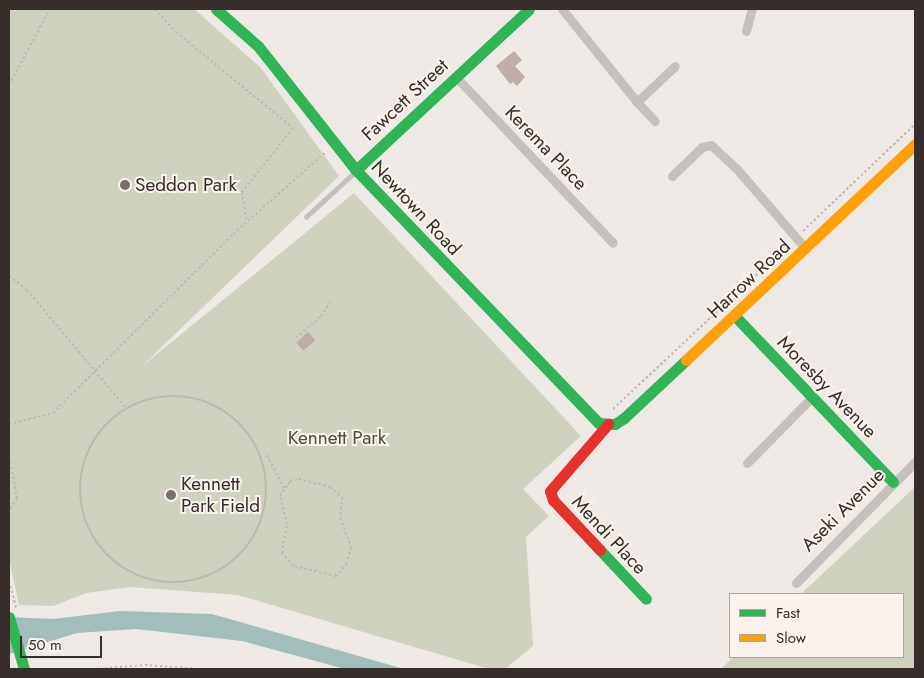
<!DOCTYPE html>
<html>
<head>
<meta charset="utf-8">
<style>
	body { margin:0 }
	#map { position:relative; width:924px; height:678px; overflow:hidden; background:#eee9e4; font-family:Jost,sans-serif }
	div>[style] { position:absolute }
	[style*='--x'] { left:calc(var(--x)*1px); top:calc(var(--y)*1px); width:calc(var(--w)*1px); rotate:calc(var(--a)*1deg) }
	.green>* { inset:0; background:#d0d2c0 }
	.water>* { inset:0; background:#a3beba }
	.building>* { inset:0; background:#bfada8; transform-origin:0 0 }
	.path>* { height:2px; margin-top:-1px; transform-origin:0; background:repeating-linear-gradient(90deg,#bfb9b6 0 2.5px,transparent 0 5px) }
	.path>.ring { margin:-1px; padding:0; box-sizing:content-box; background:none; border:2px solid #bfb9b6; border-radius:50% }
	.lane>* { height:4.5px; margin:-2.25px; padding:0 2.25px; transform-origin:2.25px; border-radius:2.25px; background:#c7c1bd }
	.street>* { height:9px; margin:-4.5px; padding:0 4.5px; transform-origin:4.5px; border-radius:4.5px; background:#c7c1bd }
	.fast>* { height:11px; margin:-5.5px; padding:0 5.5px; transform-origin:5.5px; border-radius:5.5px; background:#30b455 }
	.slow>* { height:11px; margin:-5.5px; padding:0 5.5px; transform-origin:5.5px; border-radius:5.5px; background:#ff9f0a }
	.jam>* { height:11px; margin:-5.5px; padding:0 5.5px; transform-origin:5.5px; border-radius:5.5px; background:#e5322d }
	.dots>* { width:14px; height:14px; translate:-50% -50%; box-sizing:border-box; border:2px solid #f9f2ed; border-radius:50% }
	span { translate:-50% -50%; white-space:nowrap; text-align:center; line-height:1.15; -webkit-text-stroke:4px #f9f2ed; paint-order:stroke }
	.street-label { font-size:19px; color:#372e2c }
	.poi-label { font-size:19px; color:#372e2c }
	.left { translate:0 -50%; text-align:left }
	.park-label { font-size:19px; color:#4a5332 }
	.frame { position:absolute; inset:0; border:10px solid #372e2c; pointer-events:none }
	.legend { position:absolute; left:729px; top:593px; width:175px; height:65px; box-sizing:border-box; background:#f9f2ed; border:1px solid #aba4a0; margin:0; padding:6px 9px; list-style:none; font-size:15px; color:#372e2c }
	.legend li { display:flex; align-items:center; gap:10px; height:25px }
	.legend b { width:25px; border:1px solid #aba4a0 }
	.scale { position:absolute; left:20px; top:636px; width:82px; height:22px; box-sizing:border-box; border:2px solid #372e2c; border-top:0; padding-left:6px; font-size:15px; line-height:18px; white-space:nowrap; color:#372e2c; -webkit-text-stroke:4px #f9f2ed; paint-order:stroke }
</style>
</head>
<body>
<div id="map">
	<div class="green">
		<div style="clip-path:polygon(9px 9px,194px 9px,261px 68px,339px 176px,141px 367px,354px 193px,581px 436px,523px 489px,549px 516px,526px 537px,533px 646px,505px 669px,489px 669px,238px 595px,130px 587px,86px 593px,53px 606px,19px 605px,9px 559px)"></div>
		<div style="clip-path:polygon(915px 487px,915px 669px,721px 669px,733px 657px,903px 657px,903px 594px,801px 594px)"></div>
	</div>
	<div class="water">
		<div style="clip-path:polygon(120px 611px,212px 614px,404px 669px,345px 669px,242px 641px,136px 629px,77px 633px,9px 654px,9px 617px,53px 619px)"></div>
	</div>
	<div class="building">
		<div style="clip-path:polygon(514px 51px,522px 60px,515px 66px,525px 77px,517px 86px,513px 82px,510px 84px,496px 66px)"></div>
		<div style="left:308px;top:332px;width:11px;height:16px;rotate:49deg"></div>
	</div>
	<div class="path">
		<div style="--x:155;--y:9;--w:31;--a:48"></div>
		<div style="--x:176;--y:32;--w:151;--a:39.4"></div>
		<div style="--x:293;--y:128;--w:82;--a:128.6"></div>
		<div style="--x:242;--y:192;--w:30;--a:81"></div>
		<div style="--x:9;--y:85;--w:86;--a:-61.7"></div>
		<div style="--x:803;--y:231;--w:155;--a:-43.7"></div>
		<div style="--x:9;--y:276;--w:23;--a:38"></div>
		<div style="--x:27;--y:290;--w:154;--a:50"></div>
		<div style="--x:296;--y:338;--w:33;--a:-41"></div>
		<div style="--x:321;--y:316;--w:17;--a:-57"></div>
		<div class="ring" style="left:80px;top:396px;width:184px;height:184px"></div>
		<div style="--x:613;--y:409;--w:240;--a:-43.1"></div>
		<div style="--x:9;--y:424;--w:45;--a:-14"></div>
		<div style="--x:53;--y:413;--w:254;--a:-44.8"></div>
		<div style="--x:233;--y:234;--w:125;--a:-41.4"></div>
		<div style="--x:267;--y:455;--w:37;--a:63"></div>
		<div style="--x:9;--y:457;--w:42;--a:79"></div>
		<div style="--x:17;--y:498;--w:15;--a:122"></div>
		<div style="--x:299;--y:479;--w:32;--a:14"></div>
		<div style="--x:330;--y:487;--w:16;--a:40"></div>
		<div style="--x:342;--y:497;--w:21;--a:95"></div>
		<div style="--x:340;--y:518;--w:31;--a:69"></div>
		<div style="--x:351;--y:547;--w:16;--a:104"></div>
		<div style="--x:347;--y:563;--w:17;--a:130"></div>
		<div style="--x:336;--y:576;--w:44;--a:-166.9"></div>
		<div style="--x:293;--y:566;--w:17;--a:-130"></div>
		<div style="--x:282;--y:553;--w:29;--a:-80"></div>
		<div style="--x:287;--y:524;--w:29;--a:-104"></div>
		<div style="--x:280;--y:496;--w:18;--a:-56"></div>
		<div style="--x:290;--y:481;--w:9;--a:-13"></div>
		<div style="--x:9;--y:581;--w:28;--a:75"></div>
		<div style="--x:95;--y:669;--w:50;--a:-4.6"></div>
		<div style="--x:145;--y:665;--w:56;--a:4.1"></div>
	</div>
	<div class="lane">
		<div style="--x:306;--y:217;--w:67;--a:-42.6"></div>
	</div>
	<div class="street">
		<div style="--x:562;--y:9;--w:119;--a:51.1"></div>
		<div style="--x:637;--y:102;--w:52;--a:-43.5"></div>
		<div style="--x:746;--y:31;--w:23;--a:-75"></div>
		<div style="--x:456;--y:77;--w:228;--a:46.6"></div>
		<div style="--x:637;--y:102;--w:26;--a:47"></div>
		<div style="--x:672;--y:176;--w:42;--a:-44"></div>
		<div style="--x:702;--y:147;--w:9;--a:-13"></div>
		<div style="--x:711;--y:145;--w:34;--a:43"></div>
		<div style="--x:736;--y:168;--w:107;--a:49.2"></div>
		<div style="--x:747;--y:463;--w:93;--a:-45.4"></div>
		<div style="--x:796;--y:583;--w:170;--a:-45.5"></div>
	</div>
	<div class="fast">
		<div style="--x:216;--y:9;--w:56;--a:41.4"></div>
		<div style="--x:258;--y:46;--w:158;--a:51.7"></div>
		<div style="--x:356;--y:170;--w:351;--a:46.2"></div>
		<div style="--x:599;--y:423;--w:16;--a:4"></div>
		<div style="--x:615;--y:424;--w:11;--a:-34"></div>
		<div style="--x:624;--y:418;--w:85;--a:-43.1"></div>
		<div style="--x:356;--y:170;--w:236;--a:-42.9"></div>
		<div style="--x:735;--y:316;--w:229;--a:46.4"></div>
		<div style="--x:600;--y:550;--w:67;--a:46.8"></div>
		<div style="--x:9;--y:617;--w:54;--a:73.9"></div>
	</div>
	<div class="slow">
		<div style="--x:686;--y:360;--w:315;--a:-43.3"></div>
	</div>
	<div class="jam">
		<div style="--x:600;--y:550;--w:69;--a:-133.2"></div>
		<div style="--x:553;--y:500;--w:9;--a:-108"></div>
		<div style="--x:550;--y:491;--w:89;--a:-49.1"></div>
	</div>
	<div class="dots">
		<div style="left:125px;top:185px;background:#776f6c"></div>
		<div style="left:171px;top:495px;background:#776f6c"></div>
	</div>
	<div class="street-label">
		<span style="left:405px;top:100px;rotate:-43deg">Fawcett Street</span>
		<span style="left:546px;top:148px;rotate:46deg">Kerema Place</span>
		<span style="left:416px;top:208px;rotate:47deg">Newtown Road</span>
		<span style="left:749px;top:279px;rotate:-43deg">Harrow Road</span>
		<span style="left:827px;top:387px;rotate:46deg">Moresby Avenue</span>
		<span style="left:843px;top:510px;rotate:-45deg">Aseki Avenue</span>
		<span style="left:609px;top:535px;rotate:47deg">Mendi Place</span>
	</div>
	<div class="poi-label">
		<span class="left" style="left:135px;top:185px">Seddon Park</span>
		<span class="left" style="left:181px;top:495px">Kennett<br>Park Field</span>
	</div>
	<div class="park-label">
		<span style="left:337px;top:438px">Kennett Park</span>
	</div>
	<div class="frame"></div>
	<ul class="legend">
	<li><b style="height:6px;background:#30b455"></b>Fast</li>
	<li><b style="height:6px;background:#ff9f0a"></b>Slow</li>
	</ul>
	<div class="scale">50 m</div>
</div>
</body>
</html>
